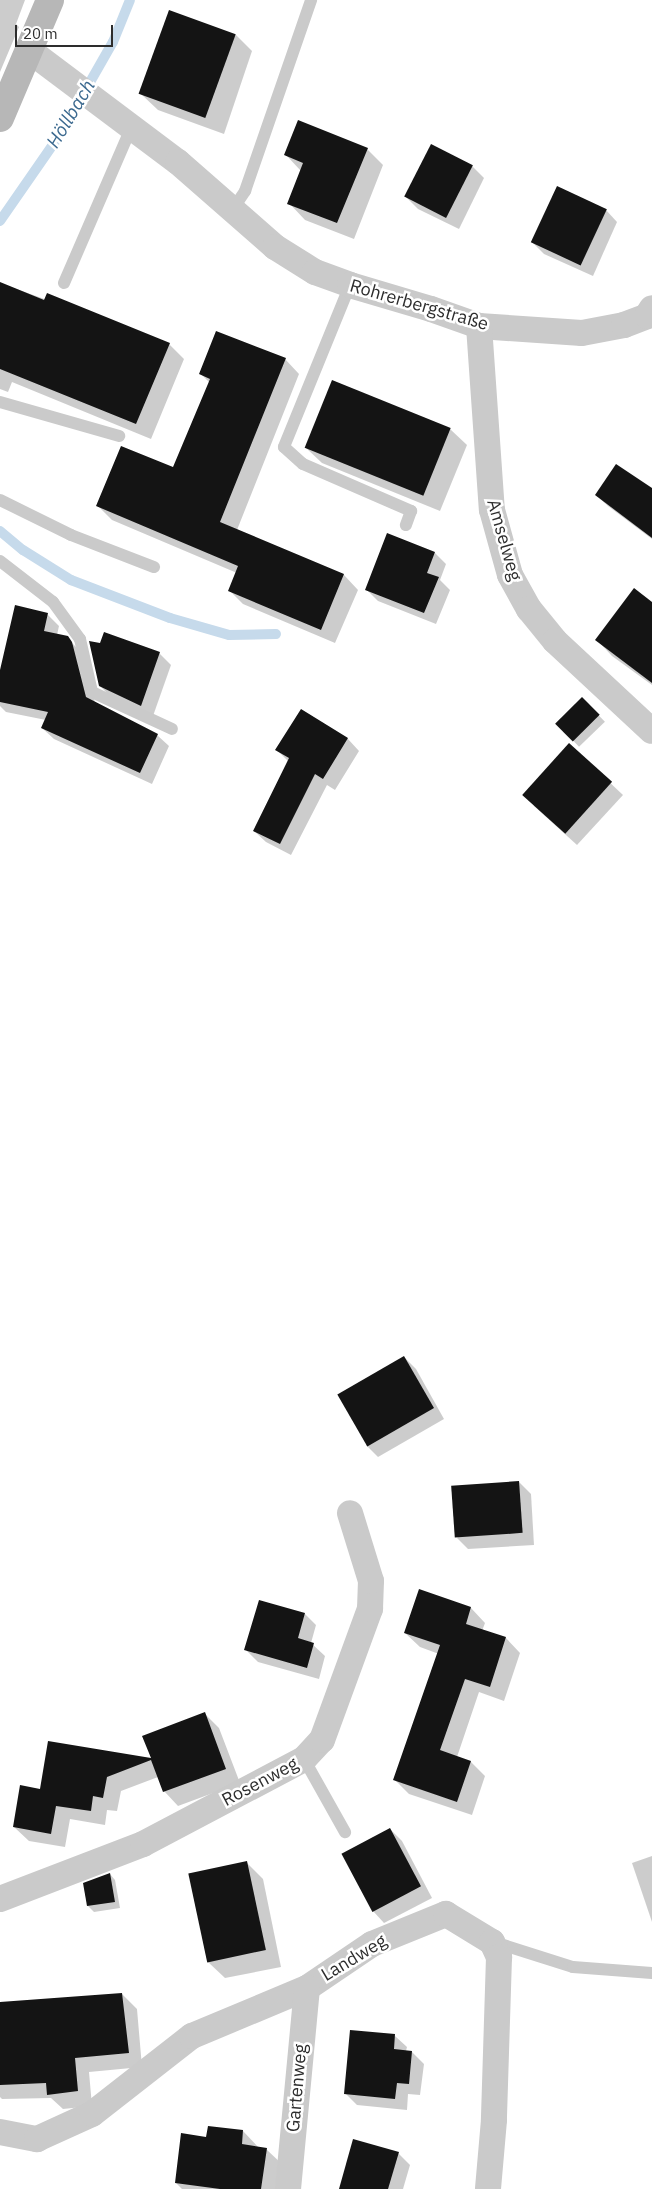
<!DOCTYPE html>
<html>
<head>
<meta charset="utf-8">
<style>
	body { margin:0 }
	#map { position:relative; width:652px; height:2189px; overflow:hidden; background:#fff; font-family:"IBM Plex Sans",sans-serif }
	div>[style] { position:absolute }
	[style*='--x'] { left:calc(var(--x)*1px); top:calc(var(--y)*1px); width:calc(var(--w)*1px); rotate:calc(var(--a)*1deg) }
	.shadow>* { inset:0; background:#0003; transform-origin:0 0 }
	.stream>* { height:10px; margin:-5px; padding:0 5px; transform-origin:5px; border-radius:5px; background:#c6daeb }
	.building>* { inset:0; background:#141414; transform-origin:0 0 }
	.service>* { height:12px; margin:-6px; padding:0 6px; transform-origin:6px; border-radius:6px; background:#cacaca }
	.minor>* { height:26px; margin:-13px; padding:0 13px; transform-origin:13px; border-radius:13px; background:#cacaca }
	.secondary>* { height:28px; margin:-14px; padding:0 14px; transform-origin:14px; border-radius:14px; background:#b7b7b7 }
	span { translate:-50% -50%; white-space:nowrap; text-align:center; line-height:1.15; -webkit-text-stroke:5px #fff; paint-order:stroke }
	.street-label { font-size:18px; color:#2d2d2d }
	.water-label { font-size:19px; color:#3b698f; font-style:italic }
	.scale { position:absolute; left:15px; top:25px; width:98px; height:22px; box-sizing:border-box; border:2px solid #2d2d2d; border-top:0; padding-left:6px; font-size:15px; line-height:18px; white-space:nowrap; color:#2d2d2d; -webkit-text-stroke:4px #fff; paint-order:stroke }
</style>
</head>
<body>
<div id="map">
	<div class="shadow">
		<div style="clip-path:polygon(0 0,25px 0,16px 24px,19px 27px,0 72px)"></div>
		<div style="clip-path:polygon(236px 35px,252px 51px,224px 134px,158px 110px,141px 94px)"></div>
		<div style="clip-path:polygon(367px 149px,383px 165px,354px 239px,305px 220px,289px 203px,301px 171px,286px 155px)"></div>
		<div style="clip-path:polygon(472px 166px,484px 178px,459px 229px,418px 209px,406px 197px)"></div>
		<div style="clip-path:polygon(606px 210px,617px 222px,593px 276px,544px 254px,532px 242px)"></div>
		<div style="clip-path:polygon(0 283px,169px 344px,184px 359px,151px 439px,12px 382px,8px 392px,0 389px)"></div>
		<div style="clip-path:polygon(285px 359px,299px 374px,237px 530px,344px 575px,358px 590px,335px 643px,243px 604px,229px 590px,237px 573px,112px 520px,98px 506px,174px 468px,210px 383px,201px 374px)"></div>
		<div style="clip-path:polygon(450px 429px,467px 445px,440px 511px,322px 463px,305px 447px)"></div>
		<div style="clip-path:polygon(652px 490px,652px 539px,608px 506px,596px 495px)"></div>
		<div style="clip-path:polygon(435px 553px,446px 564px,440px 580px,450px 590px,436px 624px,378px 601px,366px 589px)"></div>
		<div style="clip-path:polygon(652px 603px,652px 685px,612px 656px,597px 640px)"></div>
		<div style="clip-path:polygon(47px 614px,59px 626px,57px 635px,67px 638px,84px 655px,95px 703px,157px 735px,169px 746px,152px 784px,54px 739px,42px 728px,46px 720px,6px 712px,0 706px,0 676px)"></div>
		<div style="clip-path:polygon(159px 653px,171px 665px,153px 716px,112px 698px,100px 686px)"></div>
		<div style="left:582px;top:698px;width:33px;height:36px;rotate:46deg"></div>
		<div style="clip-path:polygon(302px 710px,348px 739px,359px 751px,335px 790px,327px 785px,291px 855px,266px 842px,254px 831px,289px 762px,277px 750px)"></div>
		<div style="clip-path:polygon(569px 744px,623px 795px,577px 845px,534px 806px)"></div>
		<div style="clip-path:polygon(404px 1357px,416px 1369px,444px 1419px,378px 1457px,366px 1445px)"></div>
		<div style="clip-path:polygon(519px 1482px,531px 1494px,534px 1545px,468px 1549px,457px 1538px)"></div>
		<div style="clip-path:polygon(420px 1591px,471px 1608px,485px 1623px,482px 1631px,506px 1638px,520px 1653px,504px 1701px,479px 1692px,457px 1757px,471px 1762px,485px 1776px,472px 1815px,409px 1794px,394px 1779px,439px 1654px,420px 1647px,405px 1633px)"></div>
		<div style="clip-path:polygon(305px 1614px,316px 1625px,311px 1643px,325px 1656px,319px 1679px,258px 1662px,246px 1650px)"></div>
		<div style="clip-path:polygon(205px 1714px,219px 1728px,240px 1783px,178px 1806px,164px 1791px,158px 1777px,121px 1791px,117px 1811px,107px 1810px,105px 1825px,70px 1819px,65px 1847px,29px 1841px,14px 1827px,41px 1790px,153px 1759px)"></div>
		<div style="clip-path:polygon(390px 1829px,402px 1841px,432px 1898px,384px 1923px,373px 1911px)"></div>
		<div style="clip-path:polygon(652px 1856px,652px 1922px,632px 1863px)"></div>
		<div style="clip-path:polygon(247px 1863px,263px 1879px,281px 1967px,225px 1978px,208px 1962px)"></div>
		<div style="clip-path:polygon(110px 1874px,115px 1880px,120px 1908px,94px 1912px,88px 1906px,84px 1884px)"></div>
		<div style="clip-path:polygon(122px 1994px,137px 2009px,142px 2067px,89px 2072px,92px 2106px,63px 2109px,51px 2098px,2px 2099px,0 2097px,0 2004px)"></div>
		<div style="clip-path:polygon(395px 2036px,407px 2047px,406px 2051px,412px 2052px,424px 2064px,420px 2095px,408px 2094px,407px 2110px,357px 2105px,345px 2093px)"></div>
		<div style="clip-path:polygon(243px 2131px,259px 2148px,266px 2149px,283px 2165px,280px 2189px,182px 2189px,176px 2183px,208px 2138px)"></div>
		<div style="clip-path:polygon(398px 2153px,410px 2165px,403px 2189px,340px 2189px)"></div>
	</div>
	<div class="stream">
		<div style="--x:0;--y:221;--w:107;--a:-55.3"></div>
		<div style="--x:61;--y:133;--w:105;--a:-60.3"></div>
		<div style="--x:113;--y:42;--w:45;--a:-68"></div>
		<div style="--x:0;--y:531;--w:30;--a:40"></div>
		<div style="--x:23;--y:550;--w:57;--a:32"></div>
		<div style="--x:71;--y:580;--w:106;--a:21"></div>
		<div style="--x:170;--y:618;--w:61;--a:16.1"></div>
		<div style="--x:229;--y:635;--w:47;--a:-1.2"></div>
	</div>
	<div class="building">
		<div style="left:169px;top:10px;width:71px;height:89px;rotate:20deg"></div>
		<div style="clip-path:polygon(298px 120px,368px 148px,337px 223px,287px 204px,303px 163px,284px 155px)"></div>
		<div style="left:431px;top:144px;width:47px;height:59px;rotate:27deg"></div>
		<div style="left:557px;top:186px;width:55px;height:62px;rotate:25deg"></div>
		<div style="clip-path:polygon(0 282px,44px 300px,47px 293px,170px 343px,136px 424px,0 369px)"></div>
		<div style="clip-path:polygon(216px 331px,286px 358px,220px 522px,344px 574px,321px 630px,228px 591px,238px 566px,96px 506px,121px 446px,173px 467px,210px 379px,199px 374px)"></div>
		<div style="left:332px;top:380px;width:128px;height:73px;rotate:22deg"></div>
		<div style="clip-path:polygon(616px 464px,652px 488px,652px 538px,595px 495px)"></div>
		<div style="clip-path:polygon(387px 533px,435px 552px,427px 573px,439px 577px,424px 613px,365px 590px)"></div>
		<div style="clip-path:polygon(634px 588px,652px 602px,652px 683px,595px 640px)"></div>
		<div style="clip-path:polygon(15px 605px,48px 613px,44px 631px,68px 636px,72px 642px,86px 697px,158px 734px,140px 773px,41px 728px,48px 712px,0 702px,0 670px)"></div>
		<div style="clip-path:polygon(104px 632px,160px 652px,141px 706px,99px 686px,89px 641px,100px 643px)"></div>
		<div style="left:582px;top:697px;width:25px;height:38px;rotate:45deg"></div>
		<div style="clip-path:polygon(301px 709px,348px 738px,323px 779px,315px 774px,280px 844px,253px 831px,289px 758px,275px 750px)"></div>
		<div style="left:569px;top:743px;width:58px;height:70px;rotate:42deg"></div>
		<div style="left:404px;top:1356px;width:60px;height:77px;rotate:60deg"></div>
		<div style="left:519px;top:1481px;width:52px;height:68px;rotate:86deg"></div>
		<div style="clip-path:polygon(419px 1589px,471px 1607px,466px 1624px,506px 1637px,490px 1687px,465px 1679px,440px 1750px,471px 1761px,457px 1802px,393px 1780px,440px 1645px,404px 1633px)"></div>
		<div style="clip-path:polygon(259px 1600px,305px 1613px,298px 1638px,314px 1643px,307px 1668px,244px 1650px)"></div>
		<div style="clip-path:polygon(205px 1712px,226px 1769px,163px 1792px,151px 1760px,107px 1777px,103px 1798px,93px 1796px,91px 1811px,56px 1806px,51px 1834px,13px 1827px,20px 1785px,40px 1789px,48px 1741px,151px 1758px,142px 1736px)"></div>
		<div style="left:390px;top:1828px;width:66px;height:55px;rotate:62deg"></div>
		<div style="left:247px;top:1861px;width:91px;height:60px;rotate:78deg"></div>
		<div style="clip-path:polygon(110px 1873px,115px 1902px,87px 1906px,83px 1883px)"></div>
		<div style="clip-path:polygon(122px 1993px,129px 2053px,75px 2058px,78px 2091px,47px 2095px,46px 2083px,0 2085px,0 2002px)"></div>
		<div style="clip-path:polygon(350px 2030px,395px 2034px,394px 2049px,412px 2051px,409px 2084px,397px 2083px,395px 2099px,344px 2094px)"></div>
		<div style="clip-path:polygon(208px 2126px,243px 2130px,242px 2144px,267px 2148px,261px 2189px,220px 2189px,175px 2183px,181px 2133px,206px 2137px)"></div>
		<div style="clip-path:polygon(353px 2139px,399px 2152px,388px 2189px,339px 2189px)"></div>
	</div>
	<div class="service">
		<div style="--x:233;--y:209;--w:22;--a:-56"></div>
		<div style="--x:245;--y:191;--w:202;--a:-70.9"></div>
		<div style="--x:64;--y:283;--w:169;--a:-66.6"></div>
		<div style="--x:350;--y:285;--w:175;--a:112.2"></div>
		<div style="--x:284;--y:447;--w:25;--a:42"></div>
		<div style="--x:303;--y:464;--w:118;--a:23.5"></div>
		<div style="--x:411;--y:511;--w:15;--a:110"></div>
		<div style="--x:0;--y:402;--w:124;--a:15.9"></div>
		<div style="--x:0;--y:500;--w:79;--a:26.2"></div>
		<div style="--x:71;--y:535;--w:89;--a:21.1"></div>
		<div style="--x:0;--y:561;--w:67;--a:37.7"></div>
		<div style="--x:53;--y:602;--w:46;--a:53.9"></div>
		<div style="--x:80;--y:639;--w:54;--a:77.2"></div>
		<div style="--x:92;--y:692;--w:88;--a:24.8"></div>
		<div style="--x:304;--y:1759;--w:84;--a:60.7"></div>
		<div style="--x:494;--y:1942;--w:83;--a:17.6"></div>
		<div style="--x:573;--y:1967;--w:79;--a:4.3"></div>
	</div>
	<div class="minor">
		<div style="--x:30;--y:51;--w:185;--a:36.9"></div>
		<div style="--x:178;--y:162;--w:129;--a:41.2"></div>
		<div style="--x:275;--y:247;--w:47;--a:32"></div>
		<div style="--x:315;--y:272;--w:37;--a:20"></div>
		<div style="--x:350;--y:285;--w:84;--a:16.5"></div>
		<div style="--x:431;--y:309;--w:51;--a:19.5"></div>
		<div style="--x:479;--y:326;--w:103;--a:3.9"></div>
		<div style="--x:582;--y:333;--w:43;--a:-10.8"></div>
		<div style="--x:624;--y:325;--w:25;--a:-21"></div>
		<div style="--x:647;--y:316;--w:9;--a:-58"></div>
		<div style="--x:479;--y:326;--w:184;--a:86"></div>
		<div style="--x:492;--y:510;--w:67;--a:74.5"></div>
		<div style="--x:510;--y:575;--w:39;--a:61"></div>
		<div style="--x:529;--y:609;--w:41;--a:50.9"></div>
		<div style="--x:555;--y:641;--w:132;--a:42.9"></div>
		<div style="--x:0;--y:1899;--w:153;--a:-21"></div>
		<div style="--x:143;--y:1844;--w:182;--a:-27.8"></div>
		<div style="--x:304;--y:1759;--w:26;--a:-47"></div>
		<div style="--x:322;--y:1740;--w:140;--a:-69.9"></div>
		<div style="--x:370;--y:1609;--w:28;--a:-88"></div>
		<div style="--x:371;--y:1581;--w:71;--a:-107.2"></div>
		<div style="--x:0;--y:2132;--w:38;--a:11"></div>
		<div style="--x:37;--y:2139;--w:60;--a:-24.4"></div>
		<div style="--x:92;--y:2114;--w:127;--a:-38"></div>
		<div style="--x:192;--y:2036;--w:125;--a:-22.7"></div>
		<div style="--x:307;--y:1988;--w:78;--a:-34.1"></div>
		<div style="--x:372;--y:1944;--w:80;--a:-22.1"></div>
		<div style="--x:446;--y:1914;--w:54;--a:31.3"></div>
		<div style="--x:492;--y:1942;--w:17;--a:65"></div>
		<div style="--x:499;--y:1957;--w:163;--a:91.8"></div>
		<div style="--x:494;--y:2120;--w:69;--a:95"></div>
		<div style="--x:288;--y:2189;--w:202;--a:-84.6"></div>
	</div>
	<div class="secondary">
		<div style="--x:0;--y:118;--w:128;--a:-67"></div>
	</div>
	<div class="street-label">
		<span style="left:419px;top:305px;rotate:16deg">Rohrerbergstraße</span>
		<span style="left:504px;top:540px;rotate:74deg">Amselweg</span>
		<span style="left:260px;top:1782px;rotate:-28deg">Rosenweg</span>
		<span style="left:354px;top:1958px;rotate:-31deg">Landweg</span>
		<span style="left:297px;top:2088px;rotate:-85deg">Gartenweg</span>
	</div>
	<div class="water-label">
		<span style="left:71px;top:114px;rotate:-59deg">Höllbach</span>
	</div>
	<div class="scale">20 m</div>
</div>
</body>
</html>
